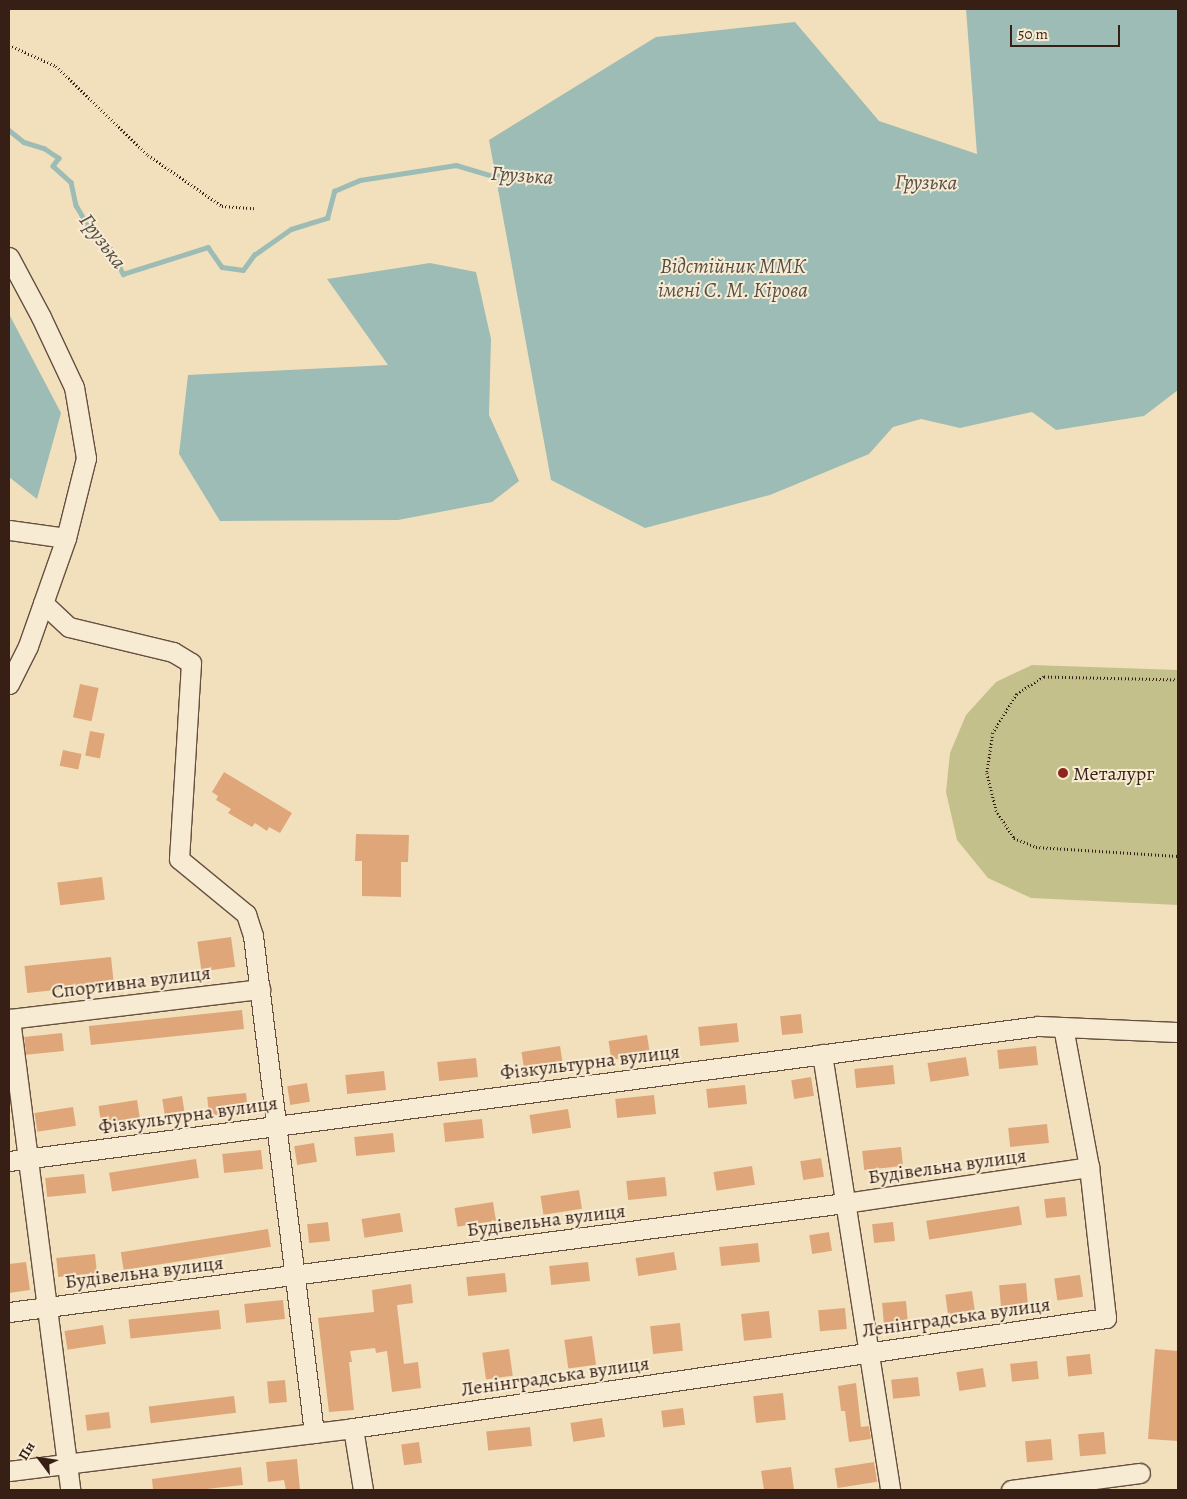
<!DOCTYPE html>
<html>
<head>
<meta charset="utf-8">
<style>
	body { margin:0 }
	#map { position:relative; width:1187px; height:1499px; overflow:hidden; background:#f2e0bc; font-family:Alegreya,serif }
	div>[style] { position:absolute }
	[style*='--x'] { left:calc(var(--x)*1px); top:calc(var(--y)*1px); width:calc(var(--w)*1px); rotate:calc(var(--a)*1deg) }
	.green>* { inset:0; background:#c3c08b }
	.water>* { inset:0; background:#9cbcb5 }
	.stream>* { height:4.5px; margin:-2.25px; padding:0 2.25px; transform-origin:2.25px; border-radius:2.25px; background:#9cbcb5 }
	.building>* { inset:0; background:#dfa67a; transform-origin:0 0 }
	.path>* { height:2.5px; margin-top:-1.25px; transform-origin:0; background:repeating-linear-gradient(90deg,#381f16 0 1px,transparent 0 3.5px) }
	.roads { filter:drop-shadow(1px 0 #664f40) drop-shadow(-1px 0 #664f40) drop-shadow(0 1px #664f40) drop-shadow(0 -1px #664f40) }
	.minor>* { height:19px; margin:-9.5px; padding:0 9.5px; transform-origin:9.5px; border-radius:9.5px; background:#f7ebd3 }
	.dots>* { width:14px; height:14px; translate:-50% -50%; box-sizing:border-box; border:2px solid #f7ebd3; border-radius:50% }
	span { translate:-50% -50%; white-space:nowrap; text-align:center; line-height:1.15; -webkit-text-stroke:4px #f7ebd3; paint-order:stroke }
	.poi-label { font-size:20px; color:#381f16 }
	.left { translate:0 -50%; text-align:left }
	.street-label { font-size:20px; color:#381f16 }
	.water-label { font-size:21px; color:#564e46; font-style:italic }
	.frame { position:absolute; inset:0; border:10px solid #381f16; pointer-events:none }
	.north { position:absolute; left:15px; top:1434px; width:50px; height:50px; -webkit-text-stroke:4px #f7ebd3; paint-order:stroke; rotate:301deg; font-size:14px; font-weight:700; line-height:20px; text-align:center; color:#381f16 }
	.north::after { content:''; display:block; margin:auto; width:18px; height:22px; background:#381f16; clip-path:polygon(50% 0,100% 100%,50% 72%,0 100%) }
	.scale { position:absolute; left:1010px; top:25px; width:110px; height:22px; box-sizing:border-box; border:2px solid #381f16; border-top:0; padding-left:6px; font-size:15px; line-height:18px; white-space:nowrap; color:#381f16; -webkit-text-stroke:4px #f7ebd3; paint-order:stroke }
</style>
</head>
<body>
<div id="map">
	<div class="green">
		<div style="clip-path:polygon(1032px 665px,1178px 670px,1178px 905px,1031px 898px,988px 878px,957px 840px,946px 792px,950px 753px,966px 715px,996px 682px)"></div>
	</div>
	<div class="water">
		<div style="clip-path:polygon(966px 9px,1178px 9px,1178px 390px,1144px 416px,1056px 430px,1032px 412px,960px 428px,921px 419px,893px 427px,869px 454px,770px 495px,645px 528px,551px 480px,489px 140px,656px 37px,795px 22px,879px 121px,977px 154px)"></div>
		<div style="clip-path:polygon(430px 263px,476px 272px,491px 339px,489px 415px,519px 481px,492px 502px,398px 520px,220px 521px,179px 454px,188px 375px,388px 365px,327px 279px)"></div>
		<div style="clip-path:polygon(9px 314px,61px 413px,37px 499px,9px 477px)"></div>
	</div>
	<div class="stream">
		<div style="--x:9;--y:130;--w:19;--a:39"></div>
		<div style="--x:24;--y:142;--w:21;--a:17"></div>
		<div style="--x:44;--y:148;--w:18;--a:34"></div>
		<div style="--x:59;--y:158;--w:10;--a:127"></div>
		<div style="--x:53;--y:166;--w:24;--a:42"></div>
		<div style="--x:71;--y:182;--w:24;--a:78"></div>
		<div style="--x:76;--y:205;--w:28;--a:60"></div>
		<div style="--x:90;--y:229;--w:29;--a:44"></div>
		<div style="--x:111;--y:249;--w:28;--a:64"></div>
		<div style="--x:123;--y:274;--w:89;--a:-17.6"></div>
		<div style="--x:208;--y:247;--w:24;--a:55"></div>
		<div style="--x:222;--y:267;--w:21;--a:8"></div>
		<div style="--x:243;--y:270;--w:19;--a:-54"></div>
		<div style="--x:254;--y:255;--w:45;--a:-35.1"></div>
		<div style="--x:291;--y:229;--w:38;--a:-17"></div>
		<div style="--x:327;--y:218;--w:28;--a:-75"></div>
		<div style="--x:334;--y:191;--w:28;--a:-23"></div>
		<div style="--x:360;--y:180;--w:97;--a:-8.9"></div>
		<div style="--x:456;--y:165;--w:42;--a:16.7"></div>
	</div>
	<div class="building">
		<div style="left:80px;top:684px;width:19px;height:34px;rotate:12deg"></div>
		<div style="left:90px;top:731px;width:15px;height:25px;rotate:11deg"></div>
		<div style="left:63px;top:750px;width:19px;height:16px;rotate:12deg"></div>
		<div style="clip-path:polygon(224px 772px,292px 813px,280px 833px,269px 827px,267px 831px,255px 823px,252px 827px,228px 813px,231px 809px,216px 800px,218px 796px,212px 792px)"></div>
		<div style="clip-path:polygon(356px 834px,409px 835px,408px 862px,401px 862px,401px 897px,362px 896px,362px 861px,355px 861px)"></div>
		<div style="left:102px;top:877px;width:23px;height:45px;rotate:83deg"></div>
		<div style="left:231px;top:937px;width:30px;height:34px;rotate:82deg"></div>
		<div style="left:111px;top:957px;width:27px;height:87px;rotate:84deg"></div>
		<div style="left:242px;top:1010px;width:19px;height:154px;rotate:84deg"></div>
		<div style="left:801px;top:1014px;width:19px;height:21px;rotate:84deg"></div>
		<div style="left:737px;top:1023px;width:19px;height:39px;rotate:84deg"></div>
		<div style="left:62px;top:1033px;width:18px;height:38px;rotate:84deg"></div>
		<div style="left:647px;top:1035px;width:19px;height:39px;rotate:81deg"></div>
		<div style="left:560px;top:1046px;width:19px;height:39px;rotate:81deg"></div>
		<div style="left:1036px;top:1046px;width:19px;height:39px;rotate:84deg"></div>
		<div style="left:966px;top:1057px;width:19px;height:39px;rotate:81deg"></div>
		<div style="left:476px;top:1058px;width:19px;height:39px;rotate:84deg"></div>
		<div style="left:893px;top:1065px;width:19px;height:39px;rotate:84deg"></div>
		<div style="left:384px;top:1071px;width:19px;height:39px;rotate:84deg"></div>
		<div style="left:811px;top:1077px;width:19px;height:20px;rotate:81deg"></div>
		<div style="left:307px;top:1083px;width:19px;height:20px;rotate:81deg"></div>
		<div style="left:745px;top:1085px;width:19px;height:39px;rotate:84deg"></div>
		<div style="left:246px;top:1093px;width:19px;height:39px;rotate:84deg"></div>
		<div style="left:654px;top:1095px;width:19px;height:39px;rotate:84deg"></div>
		<div style="left:182px;top:1096px;width:19px;height:20px;rotate:81deg"></div>
		<div style="left:137px;top:1100px;width:19px;height:39px;rotate:81deg"></div>
		<div style="left:73px;top:1107px;width:19px;height:39px;rotate:81deg"></div>
		<div style="left:568px;top:1109px;width:19px;height:39px;rotate:81deg"></div>
		<div style="left:482px;top:1119px;width:19px;height:39px;rotate:84deg"></div>
		<div style="left:1047px;top:1124px;width:19px;height:39px;rotate:84deg"></div>
		<div style="left:393px;top:1133px;width:19px;height:39px;rotate:84deg"></div>
		<div style="left:314px;top:1143px;width:19px;height:20px;rotate:81deg"></div>
		<div style="left:901px;top:1147px;width:19px;height:39px;rotate:84deg"></div>
		<div style="left:261px;top:1150px;width:19px;height:39px;rotate:84deg"></div>
		<div style="left:821px;top:1158px;width:19px;height:21px;rotate:81deg"></div>
		<div style="left:196px;top:1159px;width:19px;height:88px;rotate:81deg"></div>
		<div style="left:752px;top:1166px;width:19px;height:39px;rotate:81deg"></div>
		<div style="left:84px;top:1174px;width:19px;height:39px;rotate:84deg"></div>
		<div style="left:665px;top:1177px;width:19px;height:39px;rotate:84deg"></div>
		<div style="left:579px;top:1190px;width:19px;height:39px;rotate:81deg"></div>
		<div style="left:1065px;top:1197px;width:19px;height:21px;rotate:84deg"></div>
		<div style="left:493px;top:1202px;width:19px;height:39px;rotate:81deg"></div>
		<div style="left:1019px;top:1206px;width:19px;height:94px;rotate:81deg"></div>
		<div style="left:400px;top:1213px;width:19px;height:39px;rotate:81deg"></div>
		<div style="left:328px;top:1222px;width:19px;height:21px;rotate:84deg"></div>
		<div style="left:893px;top:1222px;width:19px;height:21px;rotate:84deg"></div>
		<div style="left:268px;top:1229px;width:18px;height:149px;rotate:81deg"></div>
		<div style="left:829px;top:1232px;width:19px;height:20px;rotate:81deg"></div>
		<div style="left:758px;top:1243px;width:19px;height:39px;rotate:84deg"></div>
		<div style="left:674px;top:1252px;width:18px;height:39px;rotate:81deg"></div>
		<div style="left:95px;top:1254px;width:19px;height:39px;rotate:84deg"></div>
		<div style="clip-path:polygon(26px 1262px,30px 1290px,9px 1293px,9px 1264px)"></div>
		<div style="left:588px;top:1262px;width:19px;height:39px;rotate:84deg"></div>
		<div style="left:505px;top:1273px;width:19px;height:39px;rotate:84deg"></div>
		<div style="left:1080px;top:1275px;width:22px;height:26px;rotate:82deg"></div>
		<div style="left:1026px;top:1283px;width:21px;height:27px;rotate:85deg"></div>
		<div style="clip-path:polygon(411px 1284px,413px 1303px,397px 1305px,404px 1364px,418px 1362px,421px 1388px,392px 1392px,387px 1351px,376px 1353px,375px 1348px,350px 1351px,352px 1362px,349px 1362px,354px 1410px,329px 1412px,318px 1318px,374px 1312px,372px 1290px)"></div>
		<div style="left:972px;top:1291px;width:21px;height:27px;rotate:82deg"></div>
		<div style="left:283px;top:1300px;width:19px;height:39px;rotate:84deg"></div>
		<div style="left:906px;top:1301px;width:21px;height:24px;rotate:85deg"></div>
		<div style="left:845px;top:1308px;width:21px;height:27px;rotate:85deg"></div>
		<div style="left:219px;top:1310px;width:19px;height:91px;rotate:84deg"></div>
		<div style="left:769px;top:1311px;width:27px;height:28px;rotate:84deg"></div>
		<div style="left:680px;top:1323px;width:28px;height:30px;rotate:84deg"></div>
		<div style="left:103px;top:1325px;width:19px;height:39px;rotate:81deg"></div>
		<div style="left:592px;top:1336px;width:29px;height:28px;rotate:82deg"></div>
		<div style="left:509px;top:1349px;width:27px;height:27px;rotate:82deg"></div>
		<div style="clip-path:polygon(1155px 1349px,1178px 1351px,1178px 1441px,1148px 1439px)"></div>
		<div style="left:1090px;top:1354px;width:20px;height:24px;rotate:84deg"></div>
		<div style="left:1037px;top:1361px;width:18px;height:27px;rotate:84deg"></div>
		<div style="left:983px;top:1368px;width:19px;height:27px;rotate:81deg"></div>
		<div style="left:918px;top:1377px;width:19px;height:27px;rotate:84deg"></div>
		<div style="left:285px;top:1380px;width:22px;height:18px;rotate:85deg"></div>
		<div style="clip-path:polygon(856px 1383px,861px 1427px,869px 1426px,871px 1439px,849px 1442px,845px 1411px,841px 1411px,838px 1386px)"></div>
		<div style="left:783px;top:1393px;width:27px;height:30px;rotate:84deg"></div>
		<div style="left:234px;top:1396px;width:17px;height:86px;rotate:83deg"></div>
		<div style="left:683px;top:1408px;width:17px;height:22px;rotate:83deg"></div>
		<div style="left:109px;top:1412px;width:16px;height:24px;rotate:83deg"></div>
		<div style="left:602px;top:1418px;width:19px;height:32px;rotate:81deg"></div>
		<div style="left:530px;top:1427px;width:19px;height:44px;rotate:84deg"></div>
		<div style="left:1104px;top:1432px;width:22px;height:26px;rotate:85deg"></div>
		<div style="left:1051px;top:1439px;width:21px;height:26px;rotate:85deg"></div>
		<div style="left:419px;top:1442px;width:21px;height:18px;rotate:82deg"></div>
		<div style="clip-path:polygon(297px 1459px,300px 1490px,286px 1490px,284px 1480px,268px 1482px,266px 1462px)"></div>
		<div style="left:874px;top:1462px;width:20px;height:40px;rotate:81deg"></div>
		<div style="clip-path:polygon(241px 1467px,243px 1485px,197px 1490px,153px 1490px,152px 1479px)"></div>
		<div style="clip-path:polygon(791px 1467px,794px 1490px,764px 1490px,761px 1471px)"></div>
	</div>
	<div class="path">
		<div style="--x:9;--y:45;--w:51;--a:24.1"></div>
		<div style="--x:56;--y:66;--w:128;--a:44.1"></div>
		<div style="--x:148;--y:155;--w:90;--a:34.6"></div>
		<div style="--x:222;--y:206;--w:32;--a:4"></div>
		<div style="--x:1178;--y:680;--w:134;--a:-178.7"></div>
		<div style="--x:1044;--y:677;--w:32;--a:148"></div>
		<div style="--x:1017;--y:694;--w:46;--a:121.6"></div>
		<div style="--x:993;--y:733;--w:40;--a:98.5"></div>
		<div style="--x:987;--y:773;--w:38;--a:76"></div>
		<div style="--x:996;--y:810;--w:33;--a:57"></div>
		<div style="--x:1014;--y:838;--w:24;--a:22"></div>
		<div style="--x:1036;--y:847;--w:142;--a:3.6"></div>
	</div>
	<div class="roads">
		<div class="minor">
			<div style="--x:9;--y:257;--w:68;--a:61.9"></div>
			<div style="--x:41;--y:317;--w:77;--a:64.8"></div>
			<div style="--x:74;--y:387;--w:72;--a:80.4"></div>
			<div style="--x:86;--y:458;--w:82;--a:104"></div>
			<div style="--x:66;--y:538;--w:58;--a:-172"></div>
			<div style="--x:43;--y:603;--w:35;--a:43"></div>
			<div style="--x:69;--y:627;--w:107;--a:13.5"></div>
			<div style="--x:173;--y:652;--w:21;--a:31"></div>
			<div style="--x:191;--y:663;--w:196;--a:93.5"></div>
			<div style="--x:179;--y:859;--w:87;--a:39.4"></div>
			<div style="--x:246;--y:914;--w:23;--a:72"></div>
			<div style="--x:253;--y:936;--w:501;--a:83"></div>
			<div style="--x:9;--y:684;--w:42;--a:-63.4"></div>
			<div style="--x:28;--y:646;--w:114;--a:-70.6"></div>
			<div style="--x:9;--y:1019;--w:253;--a:-6.8"></div>
			<div style="--x:10;--y:1019;--w:475;--a:82.7"></div>
			<div style="--x:822;--y:1054;--w:441;--a:81.1"></div>
			<div style="--x:9;--y:1161;--w:1038;--a:-7.47"></div>
			<div style="--x:1038;--y:1026;--w:140;--a:2.5"></div>
			<div style="--x:9;--y:1312;--w:843;--a:-7.43"></div>
			<div style="--x:845;--y:1203;--w:247;--a:-8.4"></div>
			<div style="--x:353;--y:1428;--w:63;--a:80.8"></div>
			<div style="--x:9;--y:1471;--w:347;--a:-7.1"></div>
			<div style="--x:353;--y:1428;--w:761;--a:-8.31"></div>
			<div style="--x:1106;--y:1318;--w:152;--a:-96.4"></div>
			<div style="--x:1089;--y:1167;--w:142;--a:-100.5"></div>
			<div style="--x:1011;--y:1490;--w:130;--a:-7.5"></div>
		</div>
	</div>
	<div class="dots">
		<div style="left:1063px;top:773px;background:#8f2418"></div>
	</div>
	<div class="poi-label">
		<span class="left" style="left:1073px;top:773px">Металург</span>
	</div>
	<div class="street-label">
		<span style="left:131px;top:982px;rotate:-7deg">Спортивна вулиця</span>
		<span style="left:590px;top:1062px;rotate:-7deg">Фiзкультурна вулиця</span>
		<span style="left:188px;top:1115px;rotate:-8deg">Фiзкультурна вулиця</span>
		<span style="left:947px;top:1166px;rotate:-8deg">Будівельна вулиця</span>
		<span style="left:546px;top:1220px;rotate:-7deg">Будівельна вулиця</span>
		<span style="left:144px;top:1272px;rotate:-7deg">Будівельна вулиця</span>
		<span style="left:956px;top:1317px;rotate:-8deg">Ленінградська вулиця</span>
		<span style="left:555px;top:1376px;rotate:-8deg">Ленінградська вулиця</span>
	</div>
	<div class="water-label">
		<span style="left:522px;top:175px;rotate:4deg">Грузька</span>
		<span style="left:926px;top:182px;rotate:1deg">Грузька</span>
		<span style="left:103px;top:241px;rotate:53deg">Грузька</span>
		<span style="left:733px;top:278px">Відстійник ММК<br>імені С. М. Кірова</span>
	</div>
	<div class="frame"></div>
	<div class="north">Пн</div>
	<div class="scale">50 m</div>
</div>
</body>
</html>
